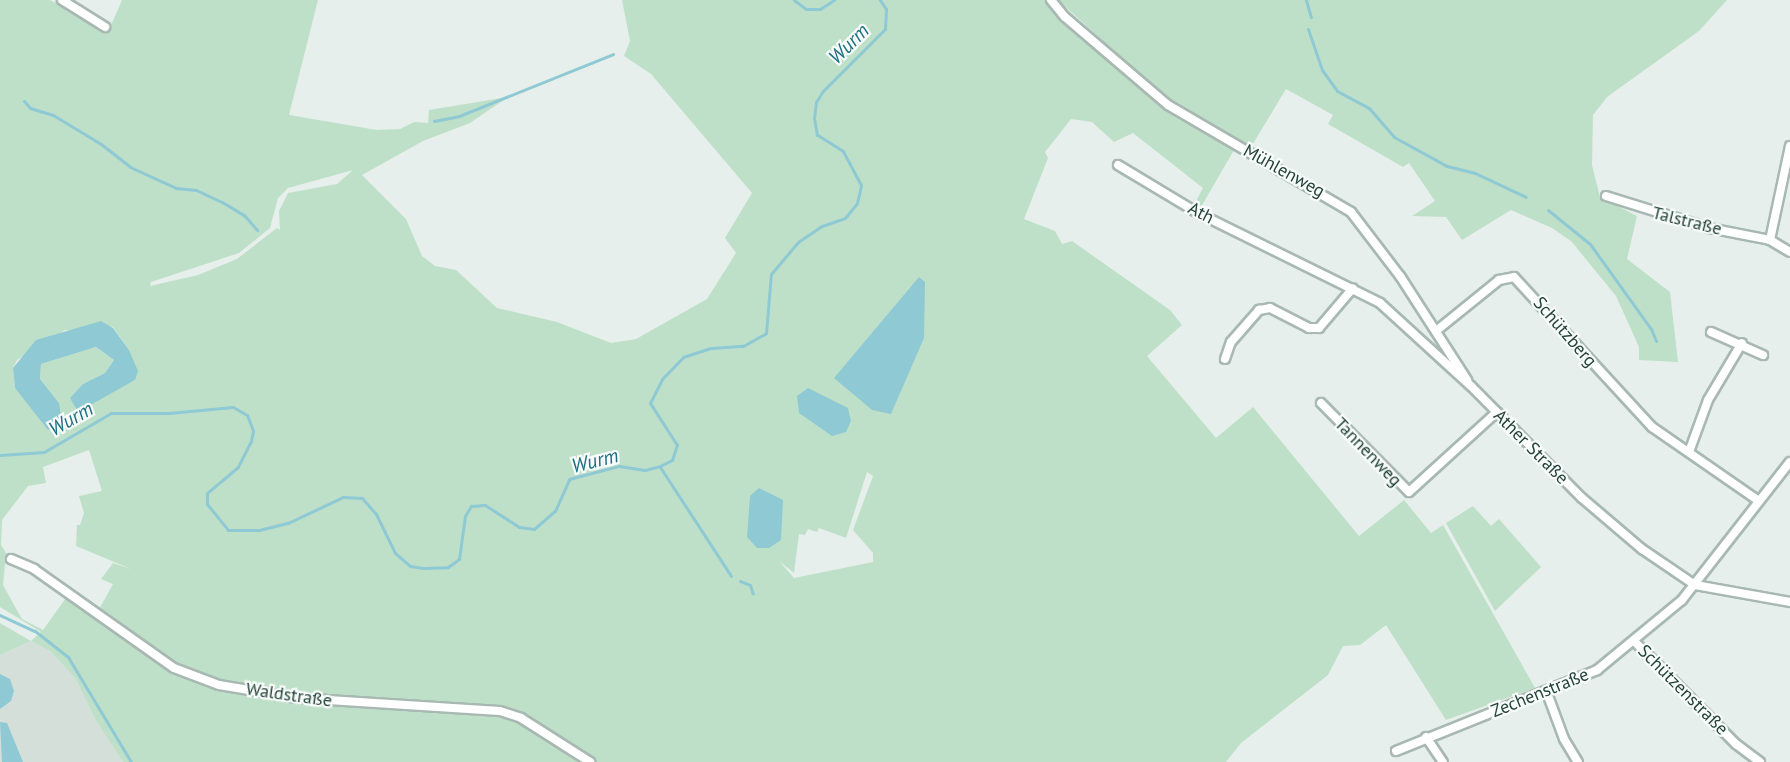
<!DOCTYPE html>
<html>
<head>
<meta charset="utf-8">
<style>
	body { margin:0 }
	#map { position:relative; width:1790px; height:762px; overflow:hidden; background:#e6efeb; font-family:"PT Sans",sans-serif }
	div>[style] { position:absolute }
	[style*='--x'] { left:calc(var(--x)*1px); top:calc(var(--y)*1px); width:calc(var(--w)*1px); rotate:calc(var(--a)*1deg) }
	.built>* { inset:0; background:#d4dfda }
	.green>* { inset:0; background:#bfe0c8 }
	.water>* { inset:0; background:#8ec9d4 }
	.stream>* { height:3px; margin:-1.5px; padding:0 1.5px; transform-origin:1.5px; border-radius:1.5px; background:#8ec9d4 }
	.roads { filter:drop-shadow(2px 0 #a8b8b2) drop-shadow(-2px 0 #a8b8b2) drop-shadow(0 2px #a8b8b2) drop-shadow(0 -2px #a8b8b2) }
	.minor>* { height:8px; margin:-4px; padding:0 4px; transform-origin:4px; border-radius:4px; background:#fff }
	span { translate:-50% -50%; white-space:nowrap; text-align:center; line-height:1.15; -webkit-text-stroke:4.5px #f7fbf9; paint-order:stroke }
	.street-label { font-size:18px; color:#24423a }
	.water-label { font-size:20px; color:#1c6f80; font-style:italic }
</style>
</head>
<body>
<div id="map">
	<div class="built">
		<div style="clip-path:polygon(31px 641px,50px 651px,75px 678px,96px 721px,123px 762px,0 762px,0 655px)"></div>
	</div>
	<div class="green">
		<div style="clip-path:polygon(evenodd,0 0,50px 0,109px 30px,122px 0,318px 0,289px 115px,377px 130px,400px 129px,414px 122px,428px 123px,429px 110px,508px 97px,470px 123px,423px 141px,362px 175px,406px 219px,422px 256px,435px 266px,456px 270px,497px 308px,557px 322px,611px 343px,636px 339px,707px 299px,736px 253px,725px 238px,752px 193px,651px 74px,624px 56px,630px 41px,622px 0,1045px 0,1071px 29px,1171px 114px,1234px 150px,1201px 207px,1195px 203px,1203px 188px,1133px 133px,1114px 142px,1092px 122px,1071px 119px,1045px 152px,1048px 158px,1024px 219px,1055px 231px,1062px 244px,1072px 241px,1170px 310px,1182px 325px,1147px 356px,1216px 438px,1253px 407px,1359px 536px,1404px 500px,1431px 533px,1443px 525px,1535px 688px,1446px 720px,1386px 625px,1360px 645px,1343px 646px,1328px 675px,1241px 743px,1226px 762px,123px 762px,96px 721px,75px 678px,50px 651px,31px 641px,0 655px,0 623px,31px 641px,41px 632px,0 607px,0 0,353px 170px,337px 184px,288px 193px,279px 211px,280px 230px,277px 228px,237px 259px,198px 275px,150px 286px,151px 282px,239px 253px,270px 228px,278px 198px,288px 188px,353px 170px,0 0,94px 323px,113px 327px,129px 350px,135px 380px,88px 403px,83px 384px,105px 373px,114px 360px,96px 347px,41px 364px,40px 379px,59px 403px,43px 424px,38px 412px,15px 388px,13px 368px,17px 360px,65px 330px,75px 331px,94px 323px,0 0,89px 450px,102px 491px,79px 496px,84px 513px,80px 525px,77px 525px,76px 546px,131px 569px,113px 563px,101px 579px,113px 584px,98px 611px,174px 667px,221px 684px,301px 697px,209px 683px,174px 670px,68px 595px,43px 630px,22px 619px,3px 585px,6px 553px,1px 545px,2px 520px,28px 486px,46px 483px,43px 467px,89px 450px,0 0,867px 472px,873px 476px,853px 530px,873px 553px,873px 562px,794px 578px,779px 561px,794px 573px,799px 534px,805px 535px,808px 529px,817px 532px,819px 528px,846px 538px,867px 472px)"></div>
		<div style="clip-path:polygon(1058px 0,1727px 0,1699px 31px,1607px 97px,1593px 115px,1592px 165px,1600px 197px,1637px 216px,1627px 259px,1670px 292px,1678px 362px,1639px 360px,1639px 347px,1616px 296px,1571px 241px,1552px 228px,1511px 210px,1462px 240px,1446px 217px,1412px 216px,1435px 201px,1409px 163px,1403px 167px,1328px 124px,1333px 115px,1286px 89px,1251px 147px,1169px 101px)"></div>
		<div style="clip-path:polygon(1473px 506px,1491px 526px,1499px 519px,1541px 567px,1495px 611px,1446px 523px)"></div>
	</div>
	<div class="water">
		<div style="clip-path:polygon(919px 277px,925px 282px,924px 338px,891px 414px,872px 410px,834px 378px)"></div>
		<div style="clip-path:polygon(101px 321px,113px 328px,129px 350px,138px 371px,135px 380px,78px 412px,70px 398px,83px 384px,105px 373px,114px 360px,96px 347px,41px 364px,40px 379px,59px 403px,61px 416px,57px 426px,48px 430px,15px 388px,13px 368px,36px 340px)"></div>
		<div style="clip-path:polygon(808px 388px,848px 408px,851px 421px,846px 432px,832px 436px,799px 413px,797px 396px)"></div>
		<div style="clip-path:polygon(759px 488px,783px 500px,781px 540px,769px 548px,757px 548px,747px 537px,750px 496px)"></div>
		<div style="clip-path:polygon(0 674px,10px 679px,14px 691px,11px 701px,0 709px)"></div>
		<div style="clip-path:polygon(0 722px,7px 723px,23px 762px,2px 762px)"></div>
	</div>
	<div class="stream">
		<div style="--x:794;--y:0;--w:15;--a:37"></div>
		<div style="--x:806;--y:9;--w:14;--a:0"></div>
		<div style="--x:820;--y:9;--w:17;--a:-33"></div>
		<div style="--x:1306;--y:0;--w:18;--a:74"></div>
		<div style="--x:1308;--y:29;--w:43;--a:71.1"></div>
		<div style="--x:1322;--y:70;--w:26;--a:54"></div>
		<div style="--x:1337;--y:91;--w:36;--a:28"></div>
		<div style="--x:1369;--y:108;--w:38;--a:49"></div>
		<div style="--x:1394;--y:137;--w:60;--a:28.7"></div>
		<div style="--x:1447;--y:166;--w:29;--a:14"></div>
		<div style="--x:1475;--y:173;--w:56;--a:25.2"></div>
		<div style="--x:24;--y:101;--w:9;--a:49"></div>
		<div style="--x:30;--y:108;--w:24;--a:17"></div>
		<div style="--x:53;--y:115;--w:56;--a:31.1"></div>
		<div style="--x:101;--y:144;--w:37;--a:38"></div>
		<div style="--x:130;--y:167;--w:51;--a:24.5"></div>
		<div style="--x:176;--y:188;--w:20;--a:6"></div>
		<div style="--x:196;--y:190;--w:29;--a:25"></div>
		<div style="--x:222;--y:202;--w:26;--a:31"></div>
		<div style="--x:244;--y:215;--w:20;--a:49"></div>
		<div style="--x:434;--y:121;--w:25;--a:-11"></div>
		<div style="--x:459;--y:116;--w:166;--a:-21.9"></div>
		<div style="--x:1548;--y:210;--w:54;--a:39"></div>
		<div style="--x:1590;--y:244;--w:105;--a:54.3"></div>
		<div style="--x:1651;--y:329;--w:13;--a:67"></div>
		<div style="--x:0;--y:455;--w:44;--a:-3.9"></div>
		<div style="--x:44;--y:452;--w:78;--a:-30.2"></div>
		<div style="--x:111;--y:413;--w:58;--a:0"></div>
		<div style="--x:169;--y:413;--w:64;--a:-5.4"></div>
		<div style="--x:233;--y:407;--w:16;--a:30"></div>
		<div style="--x:247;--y:415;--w:17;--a:69"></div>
		<div style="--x:253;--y:431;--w:10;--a:101"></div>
		<div style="--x:251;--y:441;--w:29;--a:117"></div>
		<div style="--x:238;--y:467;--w:40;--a:140"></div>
		<div style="--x:207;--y:493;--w:11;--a:90"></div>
		<div style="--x:207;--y:504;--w:33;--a:51"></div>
		<div style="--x:228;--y:530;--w:31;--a:0"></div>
		<div style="--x:259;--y:530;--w:30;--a:-14"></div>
		<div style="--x:288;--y:523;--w:61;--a:-25.3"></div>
		<div style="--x:343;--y:497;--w:19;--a:3"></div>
		<div style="--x:362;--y:498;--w:21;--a:49"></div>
		<div style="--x:376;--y:514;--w:43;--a:64"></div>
		<div style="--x:395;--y:553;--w:20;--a:41"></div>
		<div style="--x:410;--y:566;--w:13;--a:9"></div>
		<div style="--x:423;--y:568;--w:25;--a:-2"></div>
		<div style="--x:448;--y:567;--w:14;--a:-36"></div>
		<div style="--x:459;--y:559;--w:43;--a:-82.1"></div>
		<div style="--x:465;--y:516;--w:12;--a:-59"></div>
		<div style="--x:471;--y:506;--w:14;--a:-4"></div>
		<div style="--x:485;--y:505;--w:40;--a:32.9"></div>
		<div style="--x:519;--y:527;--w:15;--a:8"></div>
		<div style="--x:534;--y:529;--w:28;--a:-41"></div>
		<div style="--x:555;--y:511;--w:35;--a:-66"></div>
		<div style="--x:569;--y:479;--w:52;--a:-14.6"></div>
		<div style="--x:619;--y:466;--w:26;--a:9"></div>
		<div style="--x:645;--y:470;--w:16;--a:-15"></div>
		<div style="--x:660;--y:466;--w:13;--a:-27"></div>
		<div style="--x:672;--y:460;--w:16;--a:-72"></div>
		<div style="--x:677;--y:445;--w:50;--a:-122.7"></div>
		<div style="--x:650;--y:403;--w:27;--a:-63"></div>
		<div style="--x:662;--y:379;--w:30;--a:-46"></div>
		<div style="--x:683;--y:357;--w:29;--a:-18"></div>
		<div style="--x:711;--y:348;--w:32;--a:-4"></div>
		<div style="--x:743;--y:346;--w:26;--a:-29"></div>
		<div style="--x:766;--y:333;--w:59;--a:-85.2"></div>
		<div style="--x:771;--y:274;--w:42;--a:-49.8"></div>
		<div style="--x:798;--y:242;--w:29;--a:-34"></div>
		<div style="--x:822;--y:226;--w:24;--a:-19"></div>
		<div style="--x:845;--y:218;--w:19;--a:-51"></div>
		<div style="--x:857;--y:203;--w:18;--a:-77"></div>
		<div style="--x:861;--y:185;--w:38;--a:-118"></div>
		<div style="--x:843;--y:151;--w:31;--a:-148"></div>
		<div style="--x:817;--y:135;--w:17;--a:-100"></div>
		<div style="--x:814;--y:118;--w:16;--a:-83"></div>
		<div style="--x:816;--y:102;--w:13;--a:-58"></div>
		<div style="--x:823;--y:91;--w:88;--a:-45"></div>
		<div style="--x:885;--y:29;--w:20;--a:-87"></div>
		<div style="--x:886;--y:9;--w:11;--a:-124"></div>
		<div style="--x:660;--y:467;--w:130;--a:56.9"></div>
		<div style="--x:740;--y:581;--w:11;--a:22"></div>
		<div style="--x:750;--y:585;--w:9;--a:72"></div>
		<div style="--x:0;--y:615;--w:38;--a:25"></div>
		<div style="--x:35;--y:631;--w:42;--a:38.2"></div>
		<div style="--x:68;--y:657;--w:122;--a:59"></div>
	</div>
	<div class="roads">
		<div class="minor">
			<div style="--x:62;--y:0;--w:51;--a:32.1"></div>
			<div style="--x:1051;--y:0;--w:22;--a:51"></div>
			<div style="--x:1065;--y:17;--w:135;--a:40.5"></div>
			<div style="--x:1168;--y:105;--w:212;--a:30.3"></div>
			<div style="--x:1351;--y:212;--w:81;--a:52.6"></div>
			<div style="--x:1400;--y:276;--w:124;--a:57.2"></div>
			<div style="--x:1118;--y:165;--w:93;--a:31"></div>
			<div style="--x:1198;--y:213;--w:203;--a:26.3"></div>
			<div style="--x:1380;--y:303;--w:123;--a:42.4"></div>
			<div style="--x:1471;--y:386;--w:158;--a:45.3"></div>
			<div style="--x:1582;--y:498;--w:79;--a:40.4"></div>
			<div style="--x:1642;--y:549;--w:64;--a:34.2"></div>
			<div style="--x:1695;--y:585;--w:97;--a:10.1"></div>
			<div style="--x:1606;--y:196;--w:108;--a:17.3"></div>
			<div style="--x:1709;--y:228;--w:62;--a:11.1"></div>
			<div style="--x:1770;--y:240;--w:23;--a:31"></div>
			<div style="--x:1770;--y:240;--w:96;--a:-78"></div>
			<div style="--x:1436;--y:331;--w:81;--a:-39"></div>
			<div style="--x:1499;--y:280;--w:15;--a:-11"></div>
			<div style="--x:1514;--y:277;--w:204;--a:47.4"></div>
			<div style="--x:1652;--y:427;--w:130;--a:34.7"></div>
			<div style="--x:1711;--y:332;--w:57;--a:23.9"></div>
			<div style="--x:1225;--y:359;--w:18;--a:-71"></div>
			<div style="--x:1231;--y:342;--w:43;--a:-48.8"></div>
			<div style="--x:1259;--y:310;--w:11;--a:-10"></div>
			<div style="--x:1270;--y:308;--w:44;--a:27.1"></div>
			<div style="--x:1309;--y:328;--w:10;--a:0"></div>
			<div style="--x:1319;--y:328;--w:52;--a:-49.6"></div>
			<div style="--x:1321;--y:403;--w:125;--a:45.3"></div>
			<div style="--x:1409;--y:492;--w:119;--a:-42.3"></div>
			<div style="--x:1689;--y:452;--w:55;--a:-69.9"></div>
			<div style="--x:1708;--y:400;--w:66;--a:-59.2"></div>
			<div style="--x:11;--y:559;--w:25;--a:23"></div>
			<div style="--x:34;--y:569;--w:171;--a:35.3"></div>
			<div style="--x:174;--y:668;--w:48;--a:20.7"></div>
			<div style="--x:219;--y:685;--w:79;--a:9.5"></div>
			<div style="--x:297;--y:698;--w:203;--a:3.7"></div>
			<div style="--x:500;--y:711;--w:22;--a:18"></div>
			<div style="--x:521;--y:718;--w:82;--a:32.5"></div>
			<div style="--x:1634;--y:641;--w:145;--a:45.3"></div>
			<div style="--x:1736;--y:744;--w:30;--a:37"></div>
			<div style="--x:1547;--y:693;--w:49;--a:69.7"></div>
			<div style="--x:1564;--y:739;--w:27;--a:59"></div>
			<div style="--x:1426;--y:737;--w:30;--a:56"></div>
			<div style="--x:1396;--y:751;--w:217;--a:-21.9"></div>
			<div style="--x:1597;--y:670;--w:110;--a:-39.5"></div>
			<div style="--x:1682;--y:600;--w:175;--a:-52"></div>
		</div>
	</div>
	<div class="street-label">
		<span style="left:1284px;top:171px;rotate:29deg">Mühlenweg</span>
		<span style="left:1201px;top:213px;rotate:27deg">Ath</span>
		<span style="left:1687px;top:221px;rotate:14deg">Talstraße</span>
		<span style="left:1565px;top:332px;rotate:49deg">Schützberg</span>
		<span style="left:1531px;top:447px;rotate:45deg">Ather Straße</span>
		<span style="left:1368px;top:452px;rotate:46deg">Tannenweg</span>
		<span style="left:1683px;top:690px;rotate:45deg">Schützenstraße</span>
		<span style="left:1540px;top:693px;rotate:-22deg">Zechenstraße</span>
		<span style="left:289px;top:695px;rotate:8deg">Waldstraße</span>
	</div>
	<div class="water-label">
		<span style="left:849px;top:44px;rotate:-45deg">Wurm</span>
		<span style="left:71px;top:419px;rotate:-30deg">Wurm</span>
		<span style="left:595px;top:461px;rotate:-14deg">Wurm</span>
	</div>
</div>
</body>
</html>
